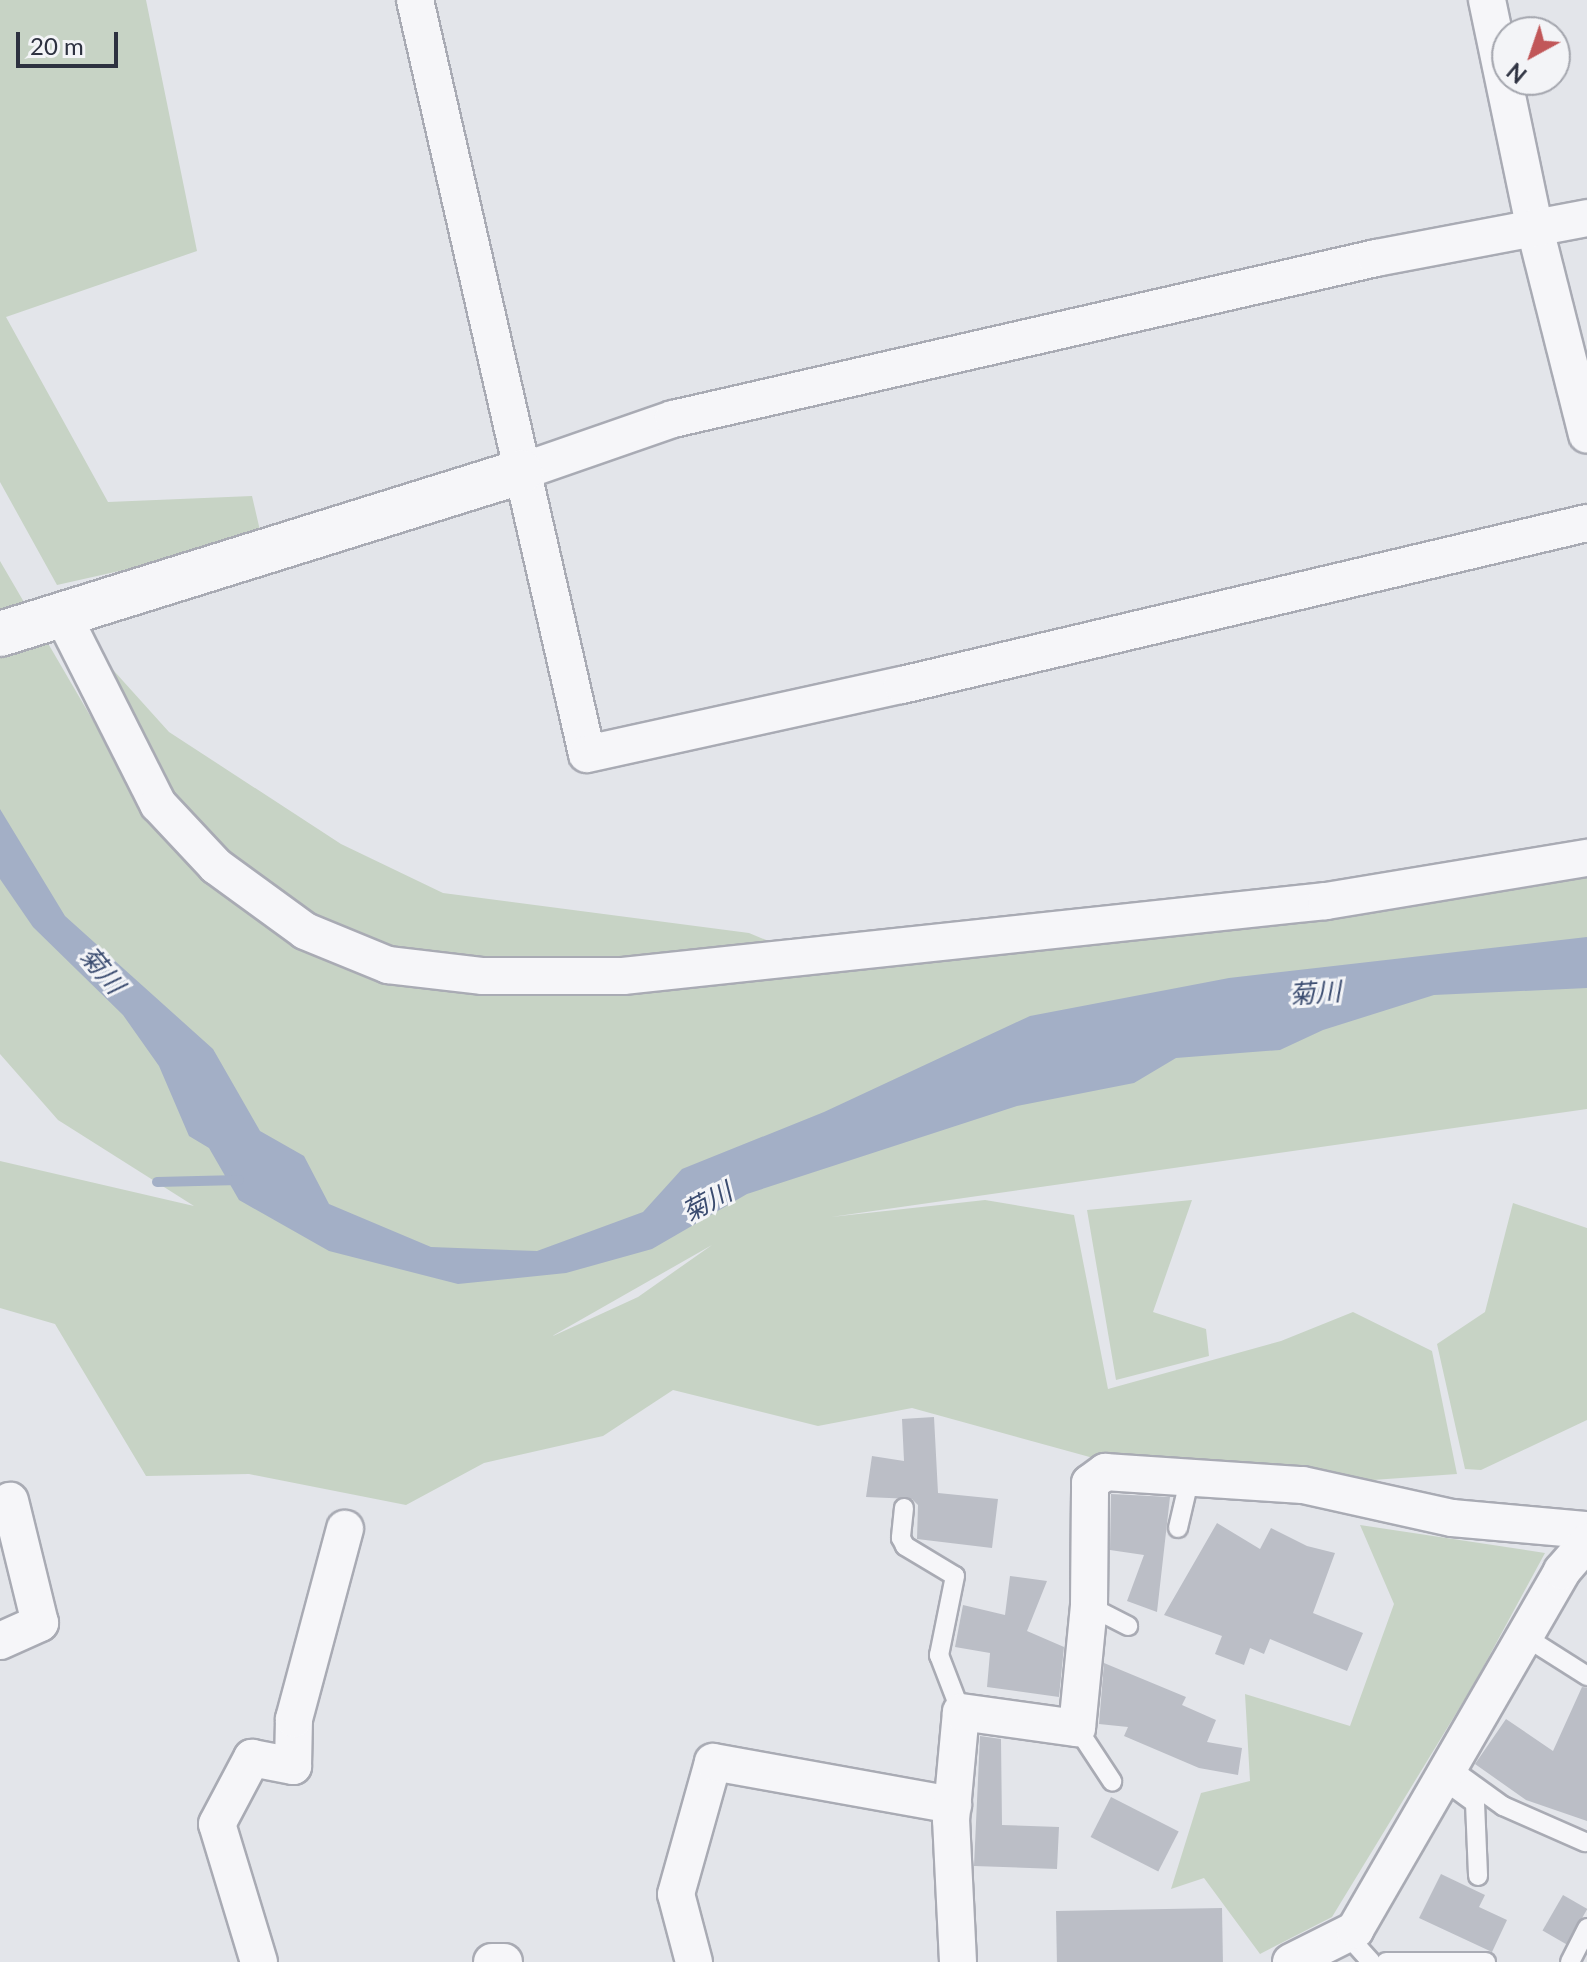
<!DOCTYPE html>
<html>
<head>
<meta charset="utf-8">
<style>
	body { margin:0 }
	#map { position:relative; width:1587px; height:1962px; overflow:hidden; background:#e3e5ea; font-family:Lato,"Noto Sans JP",sans-serif }
	div>[style] { position:absolute }
	[style*='--x'] { left:calc(var(--x)*1px); top:calc(var(--y)*1px); width:calc(var(--w)*1px); rotate:calc(var(--a)*1deg) }
	.green>* { inset:0; background:#c7d3c5 }
	.water>* { inset:0; background:#a3afc6 }
	.stream>* { height:10px; margin:-5px; padding:0 5px; transform-origin:5px; border-radius:5px; background:#a3afc6 }
	.building>* { inset:0; background:#bbbec6; transform-origin:0 0 }
	.roads { filter:drop-shadow(2px 0 #a9abb4) drop-shadow(-2px 0 #a9abb4) drop-shadow(0 2px #a9abb4) drop-shadow(0 -2px #a9abb4) }
	.service>* { height:18px; margin:-9px; padding:0 9px; transform-origin:9px; border-radius:9px; background:#f6f6f9 }
	.minor>* { height:36px; margin:-18px; padding:0 18px; transform-origin:18px; border-radius:18px; background:#f6f6f9 }
	.tertiary>* { height:44px; margin:-22px; padding:0 22px; transform-origin:22px; border-radius:22px; background:#f6f6f9 }
	span { translate:-50% -50%; white-space:nowrap; text-align:center; line-height:1.15; -webkit-text-stroke:6px #f3f4f7; paint-order:stroke }
	.water-label { font-size:26px; color:#3b4c70; font-style:italic }
	.north { position:absolute; left:1491px; top:16px; width:80px; height:80px; box-sizing:border-box; background:#f3f4f7; border:2px solid #a4a6ae; border-radius:50%; rotate:220deg; font-size:22px; font-weight:700; line-height:32px; text-align:center; color:#2d3140 }
	.north::after { content:''; display:block; margin:auto; width:28px; height:36px; background:#c15759; clip-path:polygon(50% 0,100% 100%,50% 72%,0 100%) }
	.scale { position:absolute; left:16px; top:32px; width:102px; height:36px; box-sizing:border-box; border:4px solid #2d3140; border-top:0; padding-left:10px; font-size:24px; line-height:28px; white-space:nowrap; color:#2d3140; -webkit-text-stroke:6px #f3f4f7; paint-order:stroke }
</style>
</head>
<body>
<div id="map">
	<div class="green">
		<div style="clip-path:polygon(0 0,146px 0,197px 251px,6px 317px,108px 502px,252px 496px,262px 539px,57px 585px,0 482px)"></div>
		<div style="clip-path:polygon(evenodd,0 561px,123px 772px,96px 651px,169px 732px,341px 844px,443px 893px,749px 933px,795px 952px,1587px 868px,1587px 1109px,831px 1217px,985px 1200px,1074px 1215px,1108px 1389px,1281px 1341px,1353px 1312px,1432px 1351px,1457px 1474px,1303px 1485px,1177px 1481px,912px 1408px,818px 1426px,673px 1390px,603px 1436px,484px 1463px,406px 1505px,249px 1474px,146px 1476px,55px 1324px,0 1308px,0 1161px,194px 1206px,58px 1120px,0 1054px,0 561px,712px 1245px,638px 1297px,553px 1336px,554px 1335px,712px 1245px)"></div>
		<div style="clip-path:polygon(1192px 1200px,1153px 1312px,1206px 1329px,1209px 1356px,1116px 1380px,1087px 1210px)"></div>
		<div style="clip-path:polygon(1513px 1203px,1587px 1228px,1587px 1420px,1481px 1470px,1465px 1469px,1437px 1344px,1485px 1312px)"></div>
		<div style="clip-path:polygon(1360px 1525px,1545px 1553px,1474px 1684px,1332px 1917px,1260px 1954px,1204px 1878px,1171px 1889px,1201px 1793px,1250px 1781px,1245px 1694px,1350px 1726px,1394px 1604px)"></div>
	</div>
	<div class="water">
		<div style="clip-path:polygon(0 809px,65px 916px,213px 1049px,260px 1131px,304px 1156px,329px 1204px,431px 1247px,537px 1251px,643px 1212px,682px 1169px,824px 1112px,1030px 1016px,1229px 978px,1587px 937px,1587px 988px,1434px 995px,1323px 1030px,1280px 1050px,1176px 1058px,1134px 1083px,1017px 1106px,747px 1194px,652px 1249px,566px 1273px,458px 1284px,329px 1251px,239px 1200px,209px 1148px,189px 1136px,159px 1066px,123px 1015px,33px 927px,0 879px)"></div>
	</div>
	<div class="stream">
		<div style="--x:157;--y:1182;--w:82;--a:-1.4"></div>
	</div>
	<div class="building">
		<div style="clip-path:polygon(934px 1417px,938px 1493px,998px 1499px,992px 1548px,917px 1539px,918px 1505px,912px 1499px,866px 1497px,872px 1456px,904px 1461px,902px 1419px)"></div>
		<div style="clip-path:polygon(1111px 1494px,1170px 1497px,1157px 1612px,1127px 1601px,1144px 1555px,1110px 1550px)"></div>
		<div style="clip-path:polygon(1217px 1523px,1260px 1549px,1271px 1528px,1307px 1546px,1335px 1553px,1313px 1613px,1363px 1633px,1347px 1671px,1270px 1639px,1264px 1654px,1250px 1648px,1244px 1665px,1215px 1654px,1222px 1636px,1164px 1615px)"></div>
		<div style="clip-path:polygon(1010px 1576px,1047px 1581px,1027px 1631px,1064px 1647px,1059px 1697px,987px 1687px,990px 1653px,955px 1647px,963px 1605px,1005px 1615px)"></div>
		<div style="clip-path:polygon(1104px 1663px,1186px 1697px,1182px 1705px,1216px 1720px,1207px 1742px,1242px 1748px,1238px 1775px,1199px 1768px,1124px 1736px,1128px 1727px,1099px 1724px)"></div>
		<div style="clip-path:polygon(1582px 1687px,1587px 1688px,1587px 1821px,1526px 1800px,1475px 1764px,1506px 1719px,1553px 1751px)"></div>
		<div style="clip-path:polygon(980px 1736px,1001px 1739px,1002px 1825px,1059px 1827px,1057px 1869px,974px 1866px)"></div>
		<div style="left:1111px;top:1797px;width:76px;height:45px;rotate:27deg"></div>
		<div style="clip-path:polygon(1441px 1874px,1485px 1895px,1479px 1907px,1507px 1920px,1492px 1952px,1419px 1918px)"></div>
		<div style="left:1563px;top:1895px;width:28px;height:41px;rotate:30deg"></div>
		<div style="left:1222px;top:1908px;width:54px;height:166px;rotate:89deg"></div>
	</div>
	<div class="roads">
		<div class="service">
			<div style="--x:904;--y:1508;--w:30;--a:96"></div>
			<div style="--x:901;--y:1538;--w:9;--a:63"></div>
			<div style="--x:905;--y:1546;--w:58;--a:31"></div>
			<div style="--x:955;--y:1576;--w:81;--a:101.4"></div>
			<div style="--x:939;--y:1655;--w:61;--a:68.9"></div>
			<div style="--x:1178;--y:1528;--w:48;--a:-76.8"></div>
			<div style="--x:1089;--y:1606;--w:44;--a:27.1"></div>
			<div style="--x:1524;--y:1636;--w:75;--a:32.4"></div>
			<div style="--x:1077;--y:1728;--w:64;--a:56.6"></div>
			<div style="--x:1449;--y:1767;--w:67;--a:35.8"></div>
			<div style="--x:1503;--y:1806;--w:90;--a:23.7"></div>
			<div style="--x:1442;--y:1779;--w:41;--a:36"></div>
			<div style="--x:1475;--y:1803;--w:73;--a:87.6"></div>
			<div style="--x:1347;--y:1935;--w:36;--a:48"></div>
			<div style="--x:1386;--y:1962;--w:100;--a:0"></div>
			<div style="--x:1570;--y:1962;--w:38;--a:-63"></div>
		</div>
		<div class="minor">
			<div style="--x:415;--y:0;--w:773;--a:77.15"></div>
			<div style="--x:587;--y:754;--w:322;--a:-12.4"></div>
			<div style="--x:902;--y:685;--w:704;--a:-13.31"></div>
			<div style="--x:1487;--y:0;--w:234;--a:78.2"></div>
			<div style="--x:1535;--y:229;--w:212;--a:75.8"></div>
			<div style="--x:520;--y:472;--w:162;--a:-19.1"></div>
			<div style="--x:673;--y:419;--w:721;--a:-12.9"></div>
			<div style="--x:1376;--y:258;--w:215;--a:-10.7"></div>
			<div style="--x:62;--y:614;--w:213;--a:63.2"></div>
			<div style="--x:158;--y:804;--w:85;--a:46.9"></div>
			<div style="--x:216;--y:866;--w:110;--a:36.1"></div>
			<div style="--x:305;--y:931;--w:90;--a:22.3"></div>
			<div style="--x:388;--y:965;--w:96;--a:6.6"></div>
			<div style="--x:483;--y:976;--w:140;--a:0"></div>
			<div style="--x:623;--y:976;--w:707;--a:-6.09"></div>
			<div style="--x:1326;--y:901;--w:265;--a:-9.4"></div>
			<div style="--x:0;--y:1641;--w:44;--a:-24.2"></div>
			<div style="--x:40;--y:1623;--w:126;--a:-103.8"></div>
			<div style="--x:259;--y:1962;--w:144;--a:-106.9"></div>
			<div style="--x:217;--y:1824;--w:75;--a:-62.1"></div>
			<div style="--x:252;--y:1758;--w:42;--a:11"></div>
			<div style="--x:293;--y:1766;--w:47;--a:-88.8"></div>
			<div style="--x:294;--y:1719;--w:197;--a:-75"></div>
			<div style="--x:492;--y:1962;--w:12;--a:0"></div>
			<div style="--x:694;--y:1962;--w:70;--a:-104.8"></div>
			<div style="--x:676;--y:1894;--w:137;--a:-74.3"></div>
			<div style="--x:713;--y:1762;--w:244;--a:10.2"></div>
			<div style="--x:958;--y:1962;--w:142;--a:-92.8"></div>
			<div style="--x:951;--y:1820;--w:108;--a:-84.7"></div>
			<div style="--x:961;--y:1712;--w:117;--a:7.9"></div>
			<div style="--x:1077;--y:1728;--w:123;--a:-84.4"></div>
			<div style="--x:1089;--y:1606;--w:123;--a:-89.5"></div>
			<div style="--x:1090;--y:1483;--w:19;--a:-36"></div>
			<div style="--x:1105;--y:1472;--w:198;--a:3.8"></div>
			<div style="--x:1303;--y:1485;--w:153;--a:12.5"></div>
			<div style="--x:1452;--y:1518;--w:136;--a:5.1"></div>
			<div style="--x:1291;--y:1962;--w:72;--a:-26.6"></div>
			<div style="--x:1355;--y:1930;--w:414;--a:-60"></div>
			<div style="--x:1562;--y:1571;--w:38;--a:-49"></div>
		</div>
		<div class="tertiary">
			<div style="--x:0;--y:634;--w:545;--a:-17.3"></div>
		</div>
	</div>
	<div class="water-label">
		<span style="left:102px;top:970px;rotate:50deg">菊川</span>
		<span style="left:1315px;top:993px;rotate:-4deg">菊川</span>
		<span style="left:707px;top:1202px;rotate:-28deg">菊川</span>
	</div>
	<div class="north">N</div>
	<div class="scale">20 m</div>
</div>
</body>
</html>
